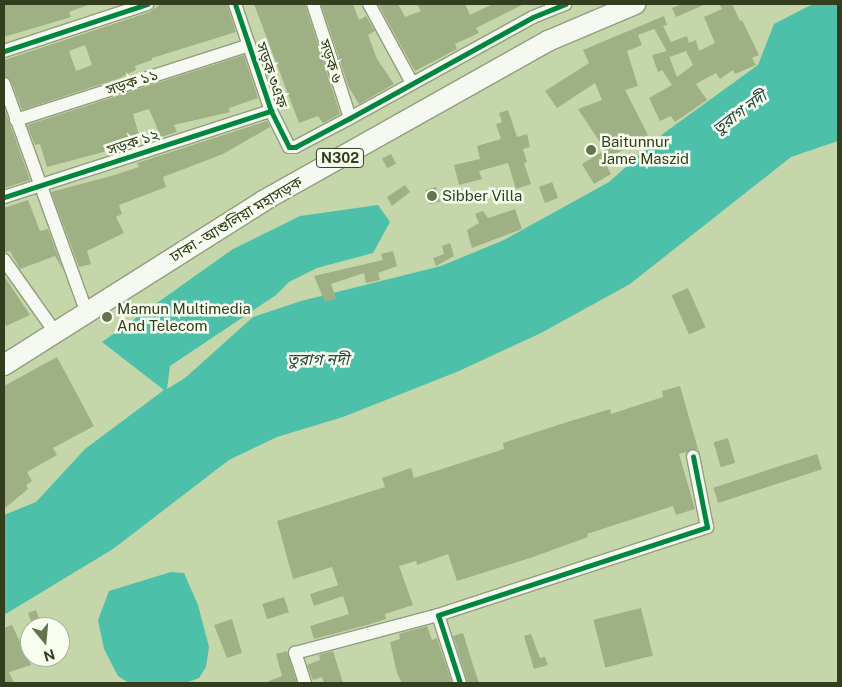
<!DOCTYPE html>
<html>
<head>
<meta charset="utf-8">
<style>
	body { margin:0 }
	#map { position:relative; width:842px; height:687px; overflow:hidden; background:#c5d6aa; font-family:"Public Sans","Noto Sans Bengali",sans-serif }
	div>[style] { position:absolute }
	[style*='--x'] { left:calc(var(--x)*1px); top:calc(var(--y)*1px); width:calc(var(--w)*1px); rotate:calc(var(--a)*1deg) }
	.water>* { inset:0; background:#4dc0a9 }
	.building>* { inset:0; background:#a0b085; transform-origin:0 0 }
	.roads { filter:drop-shadow(1px 0 #919e7b) drop-shadow(-1px 0 #919e7b) drop-shadow(0 1px #919e7b) drop-shadow(0 -1px #919e7b) }
	.minor>* { height:12px; margin:-6px; padding:0 6px; transform-origin:6px; border-radius:6px; background:#f6f9f2 }
	.trunk>* { height:20px; margin:-10px; padding:0 10px; transform-origin:10px; border-radius:10px; background:#f6f9f2 }
	.cycleway>* { height:5px; margin:-2.5px; padding:0 2.5px; transform-origin:2.5px; border-radius:2.5px; background:#00873e }
	.dots>* { width:14px; height:14px; translate:-50% -50%; box-sizing:border-box; border:2px solid #f8feef; border-radius:50% }
	span { translate:-50% -50%; white-space:nowrap; text-align:center; line-height:1.15; -webkit-text-stroke:5px #f8feef; paint-order:stroke }
	.shield-label span { padding:1px 4px; background:#f8feef; border:1px solid; border-radius:4px; -webkit-text-stroke-width:0 }
	.shield-label { font-size:14px; color:#323e1e; font-weight:700 }
	.street-label { font-size:15px; color:#323e1e }
	.poi-label { font-size:15px; color:#323e1e }
	.left { translate:0 -50%; text-align:left }
	.water-label { font-size:16px; color:#2c4945; font-style:italic }
	.frame { position:absolute; inset:0; border:5px solid #323e1e; pointer-events:none }
	.north { position:absolute; left:20px; top:617px; width:50px; height:50px; box-sizing:border-box; background:#f8feef; border:1px solid #a9b19b; border-radius:50%; rotate:163deg; font-size:14px; font-weight:700; line-height:20px; text-align:center; color:#323e1e }
	.north::after { content:''; display:block; margin:auto; width:18px; height:22px; background:#65734f; clip-path:polygon(50% 0,100% 100%,50% 72%,0 100%) }
</style>
</head>
<body>
<div id="map">
	<div class="water">
		<div style="clip-path:polygon(813px 4px,838px 4px,838px 141px,791px 157px,630px 284px,541px 333px,459px 371px,343px 417px,277px 437px,229px 460px,113px 549px,4px 615px,4px 515px,36px 502px,85px 449px,164px 390px,102px 342px,233px 249px,300px 216px,378px 205px,390px 222px,373px 253px,317px 268px,289px 282px,276px 295px,170px 366px,167px 389px,185px 378px,253px 317px,301px 301px,441px 266px,504px 240px,609px 182px,664px 133px,758px 65px,774px 24px)"></div>
		<div style="clip-path:polygon(171px 572px,184px 573px,198px 605px,209px 647px,206px 667px,199px 678px,186px 683px,129px 683px,118px 676px,104px 649px,98px 620px,109px 591px)"></div>
	</div>
	<div class="building">
		<div style="clip-path:polygon(4px 4px,88px 4px,88px 5px,69px 12px,71px 17px,4px 37px)"></div>
		<div style="clip-path:polygon(evenodd,161px 4px,227px 4px,236px 32px,152px 58px,152px 60px,135px 66px,136px 70px,120px 78px,22px 110px,11px 81px,4px 76px,4px 60px,150px 12px,161px 4px,85px 45px,92px 65px,76px 71px,69px 51px,85px 45px)"></div>
		<div style="clip-path:polygon(254px 4px,305px 4px,340px 114px,323px 123px,318px 116px,299px 123px)"></div>
		<div style="clip-path:polygon(321px 4px,353px 4px,359px 20px,366px 16px,375px 31px,368px 35px,377px 59px,394px 84px,359px 104px,349px 88px)"></div>
		<div style="clip-path:polygon(378px 4px,398px 4px,405px 17px,421px 11px,417px 4px,465px 4px,470px 15px,493px 4px,524px 4px,476px 28px,479px 33px,455px 44px,457px 49px,415px 71px)"></div>
		<div style="clip-path:polygon(682px 4px,706px 4px,676px 17px,672px 8px)"></div>
		<div style="clip-path:polygon(719px 4px,732px 4px,740px 21px,742px 20px,759px 55px,752px 58px,756px 65px,735px 74px,733px 70px,720px 79px,716px 73px,696px 84px,707px 100px,675px 122px,671px 116px,660px 121px,649px 98px,672px 85px,662px 70px,658px 72px,652px 55px,667px 51px,677px 77px,693px 65px,686px 51px,670px 57px,656px 32px,654px 29px,638px 35px,642px 45px,627px 51px,638px 86px,625px 90px,648px 135px,604px 161px,611px 174px,594px 184px,582px 164px,605px 150px,578px 109px,602px 100px,595px 83px,557px 108px,545px 91px,589px 63px,583px 50px,664px 16px,667px 25px,663px 26px,671px 42px,687px 36px,689px 43px,696px 40px,699px 51px,715px 43px,704px 17px,722px 9px)"></div>
		<div style="clip-path:polygon(244px 55px,258px 98px,229px 108px,230px 112px,174px 125px,177px 132px,161px 137px,149px 109px,133px 114px,141px 142px,47px 167px,40px 144px,35px 145px,27px 125px)"></div>
		<div style="clip-path:polygon(4px 107px,30px 180px,4px 188px)"></div>
		<div style="clip-path:polygon(508px 110px,517px 137px,527px 134px,530px 147px,523px 149px,527px 162px,524px 163px,531px 184px,516px 189px,508px 163px,479px 171px,482px 179px,459px 185px,454px 165px,480px 159px,477px 146px,501px 139px,496px 124px,502px 122px,499px 113px)"></div>
		<div style="clip-path:polygon(267px 121px,270px 127px,223px 154px,163px 177px,166px 187px,119px 205px,122px 214px,116px 217px,124px 233px,87px 251px,91px 264px,79px 267px,51px 192px,111px 176px,139px 167px,137px 163px)"></div>
		<div style="left:391px;top:154px;width:11px;height:10px;rotate:63deg"></div>
		<div style="left:552px;top:182px;width:17px;height:14px;rotate:69deg"></div>
		<div style="clip-path:polygon(405px 185px,410px 192px,392px 206px,387px 197px)"></div>
		<div style="left:436px;top:187px;width:15px;height:11px;rotate:74deg"></div>
		<div style="clip-path:polygon(28px 200px,40px 231px,48px 229px,63px 270px,55px 256px,20px 269px,10px 251px,4px 252px,4px 208px)"></div>
		<div style="clip-path:polygon(515px 209px,522px 229px,472px 248px,467px 230px,479px 223px,475px 214px,483px 211px,488px 218px)"></div>
		<div style="clip-path:polygon(450px 243px,454px 256px,436px 266px,433px 258px,444px 254px,442px 246px)"></div>
		<div style="clip-path:polygon(393px 251px,397px 266px,378px 273px,380px 280px,366px 283px,364px 273px,331px 284px,336px 298px,325px 302px,314px 276px,383px 260px,381px 254px)"></div>
		<div style="clip-path:polygon(4px 276px,30px 315px,6px 326px,4px 321px)"></div>
		<div style="left:688px;top:288px;width:43px;height:18px;rotate:66deg"></div>
		<div style="clip-path:polygon(57px 357px,94px 426px,53px 448px,57px 455px,27px 472px,32px 481px,26px 485px,28px 489px,4px 509px,4px 386px)"></div>
		<div style="clip-path:polygon(680px 386px,698px 449px,679px 454px,695px 509px,676px 515px,673px 506px,587px 534px,588px 537px,533px 557px,457px 581px,448px 554px,417px 565px,416px 561px,399px 566px,413px 605px,385px 614px,386px 619px,367px 625px,314px 639px,310px 626px,349px 614px,343px 596px,314px 606px,310px 594px,338px 585px,332px 567px,293px 579px,277px 521px,385px 487px,382px 478px,411px 468px,414px 478px,504px 449px,503px 443px,561px 424px,610px 409px,611px 414px,663px 397px,662px 391px)"></div>
		<div style="left:728px;top:438px;width:26px;height:15px;rotate:74deg"></div>
		<div style="left:817px;top:454px;width:16px;height:109px;rotate:72deg"></div>
		<div style="left:284px;top:597px;width:16px;height:23px;rotate:72deg"></div>
		<div style="left:641px;top:608px;width:49px;height:49px;rotate:76deg"></div>
		<div style="clip-path:polygon(36px 610px,42px 627px,33px 627px,28px 613px)"></div>
		<div style="clip-path:polygon(232px 619px,242px 653px,227px 658px,214px 625px)"></div>
		<div style="clip-path:polygon(12px 625px,31px 665px,9px 672px,14px 683px,4px 683px,4px 628px)"></div>
		<div style="clip-path:polygon(427px 626px,432px 640px,437px 638px,452px 683px,402px 683px,397px 673px,390px 642px,400px 639px,399px 634px)"></div>
		<div style="clip-path:polygon(463px 633px,473px 665px,479px 683px,468px 683px,453px 636px)"></div>
		<div style="clip-path:polygon(531px 634px,540px 658px,545px 657px,548px 665px,534px 669px,524px 636px)"></div>
		<div style="clip-path:polygon(287px 651px,297px 683px,264px 683px,282px 676px,276px 654px)"></div>
		<div style="clip-path:polygon(333px 651px,343px 683px,324px 683px,322px 677px,313px 680px,307px 665px,320px 660px,319px 655px)"></div>
	</div>
	<div class="roads">
		<div class="minor">
			<div style="--x:235;--y:4;--w:113;--a:71.4"></div>
			<div style="--x:271;--y:111;--w:40;--a:63.4"></div>
			<div style="--x:289;--y:147;--w:6;--a:0"></div>
			<div style="--x:295;--y:147;--w:62;--a:-27.8"></div>
			<div style="--x:350;--y:118;--w:209;--a:-28.9"></div>
			<div style="--x:533;--y:17;--w:35;--a:-22"></div>
			<div style="--x:313;--y:4;--w:120;--a:72"></div>
			<div style="--x:369;--y:4;--w:90;--a:61.4"></div>
			<div style="--x:4;--y:51;--w:151;--a:-18.2"></div>
			<div style="--x:4;--y:84;--w:241;--a:70.1"></div>
			<div style="--x:16;--y:120;--w:245;--a:-17.8"></div>
			<div style="--x:4;--y:197;--w:281;--a:-17.9"></div>
			<div style="--x:4;--y:260;--w:88;--a:54.7"></div>
			<div style="--x:305;--y:683;--w:32;--a:-108"></div>
			<div style="--x:295;--y:653;--w:148;--a:-14.9"></div>
			<div style="--x:460;--y:683;--w:71;--a:-107.9"></div>
			<div style="--x:438;--y:615;--w:283;--a:-18.1"></div>
			<div style="--x:707;--y:527;--w:72;--a:-101.2"></div>
		</div>
		<div class="trunk">
			<div style="--x:4;--y:365;--w:307;--a:-32.3"></div>
			<div style="--x:263;--y:201;--w:327;--a:-29.3"></div>
			<div style="--x:548;--y:41;--w:95;--a:-23"></div>
		</div>
	</div>
	<div class="cycleway">
		<div style="--x:235;--y:4;--w:113;--a:71.4"></div>
		<div style="--x:271;--y:111;--w:40;--a:63.4"></div>
		<div style="--x:289;--y:147;--w:6;--a:0"></div>
		<div style="--x:295;--y:147;--w:62;--a:-27.8"></div>
		<div style="--x:350;--y:118;--w:209;--a:-28.9"></div>
		<div style="--x:533;--y:17;--w:35;--a:-22"></div>
		<div style="--x:4;--y:51;--w:151;--a:-18.2"></div>
		<div style="--x:4;--y:197;--w:281;--a:-17.9"></div>
		<div style="--x:460;--y:683;--w:71;--a:-107.9"></div>
		<div style="--x:438;--y:615;--w:283;--a:-18.1"></div>
		<div style="--x:707;--y:527;--w:72;--a:-101.2"></div>
	</div>
	<div class="dots">
		<div style="left:591px;top:150px;background:#65734f"></div>
		<div style="left:432px;top:196px;background:#65734f"></div>
		<div style="left:107px;top:317px;background:#65734f"></div>
	</div>
	<div class="shield-label">
		<span style="left:340px;top:158px">N302</span>
	</div>
	<div class="street-label">
		<span style="left:331px;top:61px;rotate:72deg">সড়ক ৬</span>
		<span style="left:272px;top:75px;rotate:71deg">সড়ক ৩এফ</span>
		<span style="left:132px;top:82px;rotate:-18deg">সড়ক ১১</span>
		<span style="left:133px;top:142px;rotate:-18deg">সড়ক ১২</span>
		<span style="left:236px;top:219px;rotate:-31deg">ঢাকা - আশুলিয়া মহাসড়ক</span>
	</div>
	<div class="poi-label">
		<span class="left" style="left:601px;top:150px">Baitunnur<br>Jame Maszid</span>
		<span class="left" style="left:442px;top:196px">Sibber Villa</span>
		<span class="left" style="left:117px;top:317px">Mamun Multimedia<br>And Telecom</span>
	</div>
	<div class="water-label">
		<span style="left:740px;top:113px;rotate:-36deg">তুরাগ নদী</span>
		<span style="left:318px;top:360px">তুরাগ নদী</span>
	</div>
	<div class="frame"></div>
	<div class="north">N</div>
</div>
</body>
</html>
